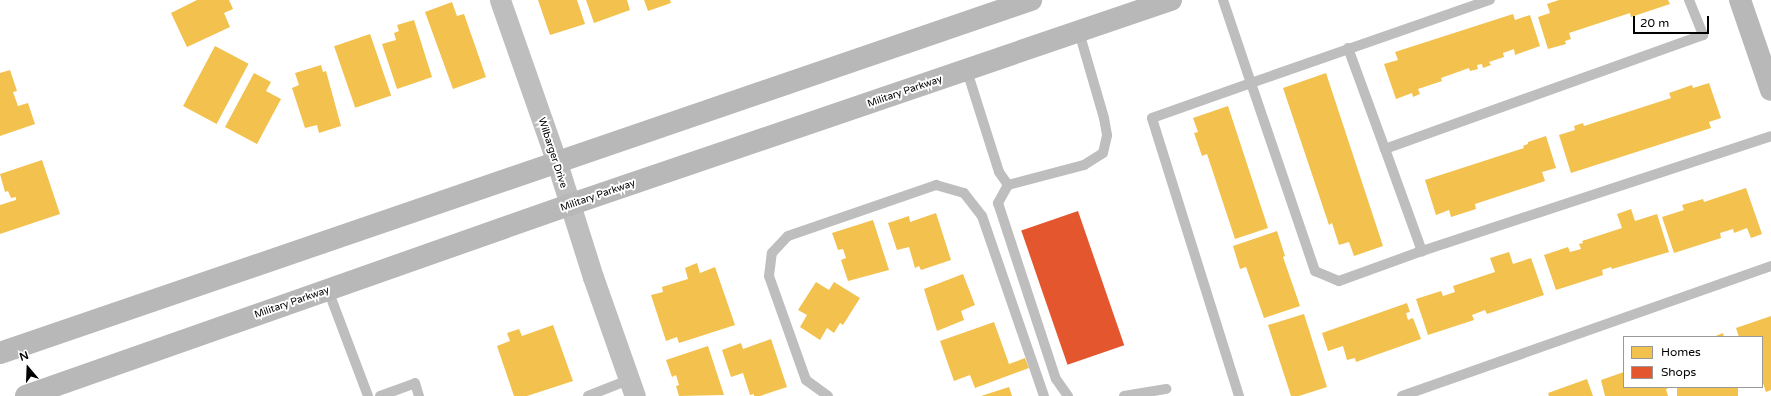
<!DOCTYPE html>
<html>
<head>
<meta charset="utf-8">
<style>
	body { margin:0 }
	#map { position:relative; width:1771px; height:396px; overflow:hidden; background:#fff; font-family:"Varela Round",sans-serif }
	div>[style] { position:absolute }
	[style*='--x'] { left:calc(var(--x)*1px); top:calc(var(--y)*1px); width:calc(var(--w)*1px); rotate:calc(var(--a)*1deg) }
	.homes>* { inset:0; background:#f2c14e; transform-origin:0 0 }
	.shops>* { inset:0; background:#e4572e; transform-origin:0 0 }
	.lane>* { height:10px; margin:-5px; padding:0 5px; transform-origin:5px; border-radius:5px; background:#bebebe }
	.street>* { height:21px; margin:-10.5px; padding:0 10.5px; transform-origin:10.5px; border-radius:10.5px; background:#bebebe }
	.secondary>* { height:22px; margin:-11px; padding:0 11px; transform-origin:11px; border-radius:11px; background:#b8b8b8 }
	span { translate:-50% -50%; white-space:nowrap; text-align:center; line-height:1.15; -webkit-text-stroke:4px #fff; paint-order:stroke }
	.street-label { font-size:10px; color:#000 }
	.legend { position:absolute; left:1623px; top:336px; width:140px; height:52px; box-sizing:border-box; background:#fff; border:1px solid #999; margin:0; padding:5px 7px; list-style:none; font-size:12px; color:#000 }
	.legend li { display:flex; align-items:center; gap:8px; height:20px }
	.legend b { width:20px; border:1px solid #999 }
	.north { position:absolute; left:8px; top:348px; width:40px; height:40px; -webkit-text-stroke:3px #fff; paint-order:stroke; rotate:341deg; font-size:11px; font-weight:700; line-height:16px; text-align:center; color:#000 }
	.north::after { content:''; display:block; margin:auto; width:14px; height:18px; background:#000; clip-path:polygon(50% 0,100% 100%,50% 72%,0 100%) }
	.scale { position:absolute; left:1633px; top:16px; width:76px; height:18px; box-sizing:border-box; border:2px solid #000; border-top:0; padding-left:5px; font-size:12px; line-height:14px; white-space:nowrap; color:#000; -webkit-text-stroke:3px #fff; paint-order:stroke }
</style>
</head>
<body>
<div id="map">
	<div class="homes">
		<div style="clip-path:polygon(197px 0,229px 0,233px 9px,224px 13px,230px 27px,187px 47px,171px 13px)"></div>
		<div style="clip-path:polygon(538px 0,577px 0,585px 24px,550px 35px)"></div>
		<div style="clip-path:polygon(586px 0,627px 0,630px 10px,594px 23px)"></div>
		<div style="clip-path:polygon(644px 0,670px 0,671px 3px,648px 11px)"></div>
		<div style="clip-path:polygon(1559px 0,1668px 0,1670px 4px,1631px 17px,1630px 13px,1569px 33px,1571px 39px,1565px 41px,1566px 44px,1548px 49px,1538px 17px,1550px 13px,1547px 4px)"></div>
		<div style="clip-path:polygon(452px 2px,457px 16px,464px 14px,486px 77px,453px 89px,425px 12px)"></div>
		<div style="clip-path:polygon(1513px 14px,1515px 20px,1530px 15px,1540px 46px,1515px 55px,1514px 49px,1503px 53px,1504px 57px,1489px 62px,1491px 65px,1483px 68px,1482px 64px,1477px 65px,1478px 69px,1470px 71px,1469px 68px,1441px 78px,1442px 81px,1418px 89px,1420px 94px,1413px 97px,1412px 93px,1396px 99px,1384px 64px,1398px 60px,1395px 52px)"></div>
		<div style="clip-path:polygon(414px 20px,432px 77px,397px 89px,382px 44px,396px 40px,394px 33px,399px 31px,397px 25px)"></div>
		<div style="left:370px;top:34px;width:65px;height:38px;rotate:71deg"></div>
		<div style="left:215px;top:46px;width:38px;height:68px;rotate:28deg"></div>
		<div style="clip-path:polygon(321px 65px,323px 72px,326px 71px,341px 126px,319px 133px,317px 125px,305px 128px,292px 88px,299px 85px,295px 73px)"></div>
		<div style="clip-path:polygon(10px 70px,17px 91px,13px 92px,18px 106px,28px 103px,35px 124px,0 136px,0 73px)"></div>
		<div style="clip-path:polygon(254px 73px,271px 82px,266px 91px,281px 99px,257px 144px,225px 127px)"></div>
		<div style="clip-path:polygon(1326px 73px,1383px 246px,1354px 256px,1349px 242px,1339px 245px,1332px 223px,1329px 225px,1283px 88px)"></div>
		<div style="clip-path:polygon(1709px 83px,1721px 118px,1709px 122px,1711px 128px,1571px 173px,1559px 135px,1575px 130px,1574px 126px,1583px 123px,1584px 126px,1671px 98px,1669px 93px,1692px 85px,1693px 88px)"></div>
		<div style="clip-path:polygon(1228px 106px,1268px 228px,1235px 239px,1207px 154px,1202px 156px,1194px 133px,1198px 132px,1193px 118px)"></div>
		<div style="clip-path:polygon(1546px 136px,1556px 168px,1542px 172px,1545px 181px,1475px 204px,1476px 209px,1451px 217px,1449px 210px,1436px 215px,1425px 180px,1524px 148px,1523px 146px,1528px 144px,1528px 142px)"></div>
		<div style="clip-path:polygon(42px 160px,60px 214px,0 234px,0 205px,16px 200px,16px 197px,11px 198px,8px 191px,5px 192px,0 174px)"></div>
		<div style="clip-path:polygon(1746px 188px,1762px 234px,1751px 238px,1747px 228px,1734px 233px,1733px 229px,1720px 233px,1721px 238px,1674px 253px,1662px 217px,1684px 210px,1682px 205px,1703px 199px,1704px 202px)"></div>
		<div style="clip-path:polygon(1631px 209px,1635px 221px,1657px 214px,1669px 252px,1612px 269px,1611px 267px,1602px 270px,1603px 275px,1556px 290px,1544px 255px,1568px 247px,1570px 252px,1581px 249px,1579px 244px,1583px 243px,1582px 241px,1622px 228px,1617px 214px)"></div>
		<div style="clip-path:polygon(936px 213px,951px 260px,921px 270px,919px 266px,915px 268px,909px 247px,897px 250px,888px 223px,909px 216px,910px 222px)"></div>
		<div style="clip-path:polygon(873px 220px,889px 270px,848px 281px,841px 260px,846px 258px,843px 249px,838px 250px,832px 233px)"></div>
		<div style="clip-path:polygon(1277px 231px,1285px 256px,1283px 257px,1300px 306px,1264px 318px,1246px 267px,1240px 269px,1233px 246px)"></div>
		<div style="clip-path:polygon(1509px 252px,1513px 264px,1531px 258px,1544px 295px,1487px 314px,1485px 310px,1472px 315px,1474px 320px,1428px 335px,1416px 299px,1441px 291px,1443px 296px,1455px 292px,1453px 286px,1495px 272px,1490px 258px)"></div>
		<div style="clip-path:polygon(697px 263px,700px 273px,715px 267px,735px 325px,679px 343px,677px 337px,666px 341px,651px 295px,663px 292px,662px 287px,688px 279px,685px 268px)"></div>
		<div style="clip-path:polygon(963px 274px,975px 305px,961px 311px,964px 320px,937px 331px,924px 289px)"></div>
		<div style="clip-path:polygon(816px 282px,829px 290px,834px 282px,860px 298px,843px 325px,840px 323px,834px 333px,827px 328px,820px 340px,800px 327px,807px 315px,798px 310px)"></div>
		<div style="clip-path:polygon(1407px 303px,1410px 312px,1406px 313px,1408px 320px,1413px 318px,1421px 339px,1356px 362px,1355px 358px,1347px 360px,1343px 346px,1328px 351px,1322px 333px)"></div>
		<div style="clip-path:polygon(1304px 314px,1327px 387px,1299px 396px,1291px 396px,1268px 325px)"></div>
		<div style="clip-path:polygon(1771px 316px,1771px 390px,1766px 392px,1762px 380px,1762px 337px,1739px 337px,1736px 328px)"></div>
		<div style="clip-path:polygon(994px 322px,1009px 364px,1025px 358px,1029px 368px,975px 388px,970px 375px,954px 381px,940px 341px)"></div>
		<div style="clip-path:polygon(553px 325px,573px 381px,527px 396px,514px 396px,497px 346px,510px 341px,507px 333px,519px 329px,522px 336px)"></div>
		<div style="clip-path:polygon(1723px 333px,1724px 337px,1713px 337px)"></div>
		<div style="clip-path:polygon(771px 339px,787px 387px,760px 396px,754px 396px,754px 394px,750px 395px,743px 373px,731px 377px,722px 350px,741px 343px,743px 349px)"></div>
		<div style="clip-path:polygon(708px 346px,724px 395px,679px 396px,676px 386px,679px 385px,676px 375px,672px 377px,666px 360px)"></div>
		<div style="clip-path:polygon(1624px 372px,1624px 387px,1672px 387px,1666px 389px,1668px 396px,1605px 396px,1601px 380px)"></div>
		<div style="clip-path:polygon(1587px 379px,1593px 396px,1549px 396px,1548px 393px)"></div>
		<div style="clip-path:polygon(1009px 387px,1012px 396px,981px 396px)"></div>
		<div style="left:1677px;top:387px;width:61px;height:9px"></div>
	</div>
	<div class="shops">
		<div style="left:1078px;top:211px;width:142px;height:60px;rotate:71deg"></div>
	</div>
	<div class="lane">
		<div style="--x:1223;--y:0;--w:88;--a:71.4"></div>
		<div style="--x:1251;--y:83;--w:253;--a:-19.2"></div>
		<div style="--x:1689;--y:0;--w:38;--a:68"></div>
		<div style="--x:1703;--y:35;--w:338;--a:160.3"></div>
		<div style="--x:1385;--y:149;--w:109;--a:70.1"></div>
		<div style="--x:1422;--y:251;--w:367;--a:-18.2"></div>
		<div style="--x:1348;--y:48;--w:108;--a:69.9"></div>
		<div style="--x:967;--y:71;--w:106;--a:72.4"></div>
		<div style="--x:999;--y:172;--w:16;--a:55"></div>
		<div style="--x:1008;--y:185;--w:79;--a:-14.7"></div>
		<div style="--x:1084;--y:165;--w:22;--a:-32"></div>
		<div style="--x:1103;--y:153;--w:18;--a:-77"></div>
		<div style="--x:1107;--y:135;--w:17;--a:-100"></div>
		<div style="--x:1104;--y:118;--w:90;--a:-106.2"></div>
		<div style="--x:1008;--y:185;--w:21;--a:119"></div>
		<div style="--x:998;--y:203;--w:185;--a:71.8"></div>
		<div style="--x:1056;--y:379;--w:21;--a:55"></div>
		<div style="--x:328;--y:290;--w:113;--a:69.3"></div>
		<div style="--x:380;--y:396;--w:37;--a:-20"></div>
		<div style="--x:415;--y:383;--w:14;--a:73"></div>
		<div style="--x:588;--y:396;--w:43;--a:-21.8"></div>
		<div style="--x:828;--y:396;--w:27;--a:-144"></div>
		<div style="--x:806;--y:380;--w:110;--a:-109.6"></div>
		<div style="--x:769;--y:276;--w:23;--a:-83"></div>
		<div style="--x:772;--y:253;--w:23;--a:-47"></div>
		<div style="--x:788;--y:236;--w:157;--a:-19"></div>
		<div style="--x:936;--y:185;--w:29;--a:16"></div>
		<div style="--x:964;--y:193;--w:29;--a:52"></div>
		<div style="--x:982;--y:216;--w:190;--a:71"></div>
		<div style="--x:1124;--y:396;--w:43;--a:-9.5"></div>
		<div style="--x:1239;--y:396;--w:291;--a:-107.4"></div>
		<div style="--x:1152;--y:118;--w:105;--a:-19.5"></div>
		<div style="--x:1251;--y:83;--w:199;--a:71.2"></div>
		<div style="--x:1315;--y:271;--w:26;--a:23"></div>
		<div style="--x:1339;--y:281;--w:88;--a:-19.9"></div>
		<div style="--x:1402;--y:396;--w:391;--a:-19.4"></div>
	</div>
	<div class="street">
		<div style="--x:500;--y:0;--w:173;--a:70.7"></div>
		<div style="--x:557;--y:163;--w:120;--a:72.5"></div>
		<div style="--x:593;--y:277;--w:126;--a:70.6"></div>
	</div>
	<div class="secondary">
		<div style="--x:1740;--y:0;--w:95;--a:71"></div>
		<div style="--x:0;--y:353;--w:1090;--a:-18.9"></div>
		<div style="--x:26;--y:396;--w:576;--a:-19.38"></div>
		<div style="--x:569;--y:205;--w:636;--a:-18.81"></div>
	</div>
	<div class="street-label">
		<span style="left:905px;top:92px;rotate:-19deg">Military Parkway</span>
		<span style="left:552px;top:153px;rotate:72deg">Wilbarger Drive</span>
		<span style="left:598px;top:196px;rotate:-19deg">Military Parkway</span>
		<span style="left:292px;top:303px;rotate:-19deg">Military Parkway</span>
	</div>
	<ul class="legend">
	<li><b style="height:11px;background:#f2c14e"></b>Homes</li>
	<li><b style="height:11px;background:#e4572e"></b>Shops</li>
	</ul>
	<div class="north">N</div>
	<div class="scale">20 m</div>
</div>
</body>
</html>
